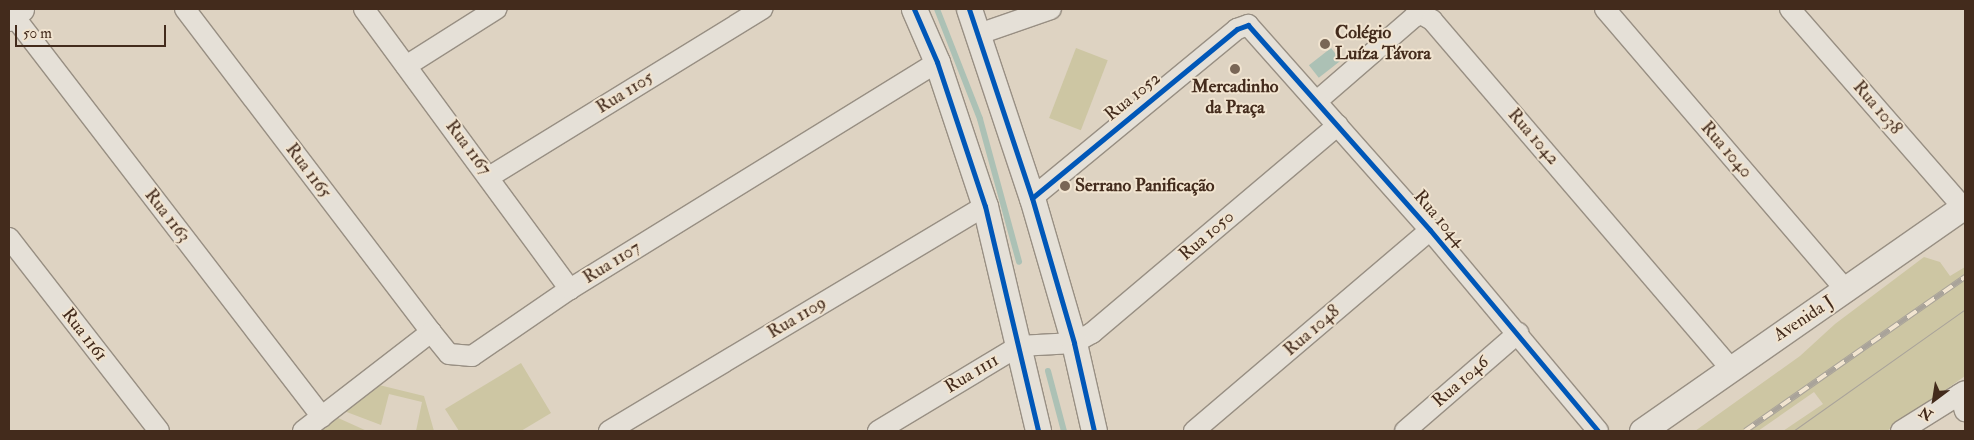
<!DOCTYPE html>
<html>
<head>
<meta charset="utf-8">
<style>
	body { margin:0 }
	#map { position:relative; width:1974px; height:440px; overflow:hidden; background:#ded3c2; font-family:"IM FELL Double Pica",serif }
	div>[style] { position:absolute }
	[style*='--x'] { left:calc(var(--x)*1px); top:calc(var(--y)*1px); width:calc(var(--w)*1px); rotate:calc(var(--a)*1deg) }
	.green>* { inset:0; background:#cdc6a3; transform-origin:0 0 }
	.water>* { inset:0; background:#acc1b5; transform-origin:0 0 }
	.stream>* { height:6px; margin:-3px; padding:0 3px; transform-origin:3px; border-radius:3px; background:#acc1b5 }
	.roads { filter:drop-shadow(1px 0 #988f83) drop-shadow(-1px 0 #988f83) drop-shadow(0 1px #988f83) drop-shadow(0 -1px #988f83) }
	.minor>* { height:20px; margin:-10px; padding:0 10px; transform-origin:10px; border-radius:10px; background:#e5e0d7 }
	.tertiary>* { height:25px; margin:-12.5px; padding:0 12.5px; transform-origin:12.5px; border-radius:12.5px; background:#e5e0d7 }
	.tram>* { height:1px; margin:-0.5px; padding:0 0.5px; transform-origin:0.5px; border-radius:0.5px; background:#a9a39a }
	.rail>* { height:5.5px; margin-top:-2.75px; transform-origin:0; background:repeating-linear-gradient(90deg,#f1e4d0 0 11px,#a9a39a 0 22px); box-sizing:border-box; border-block:1px solid #a9a39a }
	.cycleway>* { height:5px; margin:-2.5px; padding:0 2.5px; transform-origin:2.5px; border-radius:2.5px; background:#0057b8 }
	.dots>* { width:14px; height:14px; translate:-50% -50%; box-sizing:border-box; border:2px solid #f1e4d0; border-radius:50% }
	span { translate:-50% -50%; white-space:nowrap; text-align:center; line-height:1.15; -webkit-text-stroke:4px #f1e4d0; paint-order:stroke }
	.poi-label { font-size:18px; color:#432b1c; font-weight:700 }
	.left { translate:0 -50%; text-align:left }
	.street-label { font-size:18px; color:#432b1c }
	.frame { position:absolute; inset:0; border:10px solid #432b1c; pointer-events:none }
	.north { position:absolute; left:1909px; top:375px; width:50px; height:50px; -webkit-text-stroke:4px #f1e4d0; paint-order:stroke; rotate:211deg; font-size:14px; font-weight:700; line-height:20px; text-align:center; color:#432b1c }
	.north::after { content:''; display:block; margin:auto; width:18px; height:22px; background:#432b1c; clip-path:polygon(50% 0,100% 100%,50% 72%,0 100%) }
	.scale { position:absolute; left:15px; top:25px; width:151px; height:22px; box-sizing:border-box; border:2px solid #432b1c; border-top:0; padding-left:6px; font-size:15px; line-height:18px; white-space:nowrap; color:#432b1c; -webkit-text-stroke:4px #f1e4d0; paint-order:stroke }
</style>
</head>
<body>
<div id="map">
	<div class="green">
		<div style="left:1076px;top:48px;width:34px;height:75px;rotate:21deg"></div>
		<div style="clip-path:polygon(1924px 257px,1940px 262px,1950px 276px,1965px 267px,1965px 376px,1887px 431px,1783px 431px,1823px 404px,1814px 392px,1758px 431px,1695px 431px,1800px 356px,1835px 324px)"></div>
		<div style="clip-path:polygon(521px 363px,551px 413px,521px 431px,459px 431px,445px 409px)"></div>
		<div style="clip-path:polygon(379px 385px,424px 396px,434px 431px,416px 431px,422px 402px,389px 394px,381px 425px,344px 411px)"></div>
		<div style="clip-path:polygon(336px 417px,367px 431px,317px 431px)"></div>
	</div>
	<div class="water">
		<div style="left:1331px;top:48px;width:16px;height:28px;rotate:52deg"></div>
	</div>
	<div class="stream">
		<div style="--x:937;--y:9;--w:118;--a:68.6"></div>
		<div style="--x:980;--y:119;--w:148;--a:74.7"></div>
		<div style="--x:1048;--y:371;--w:62;--a:75.1"></div>
	</div>
	<div class="roads">
		<div class="minor">
			<div style="--x:185;--y:9;--w:406;--a:52.7"></div>
			<div style="--x:364;--y:9;--w:348;--a:53.7"></div>
			<div style="--x:1605;--y:9;--w:372;--a:49.4"></div>
			<div style="--x:1790;--y:9;--w:263;--a:48.9"></div>
			<div style="--x:13;--y:15;--w:507;--a:52.45"></div>
			<div style="--x:979;--y:34;--w:76;--a:-19.1"></div>
			<div style="--x:406;--y:66;--w:107;--a:-32.3"></div>
			<div style="--x:1317;--y:101;--w:128;--a:-40.9"></div>
			<div style="--x:1414;--y:17;--w:8;--a:-23"></div>
			<div style="--x:1421;--y:14;--w:13;--a:29"></div>
			<div style="--x:1432;--y:20;--w:458;--a:49.4"></div>
			<div style="--x:489;--y:177;--w:321;--a:-31.6"></div>
			<div style="--x:1032;--y:198;--w:266;--a:-39.5"></div>
			<div style="--x:1237;--y:29;--w:12;--a:-20"></div>
			<div style="--x:1248;--y:25;--w:274;--a:48.4"></div>
			<div style="--x:1430;--y:230;--w:262;--a:50.1"></div>
			<div style="--x:9;--y:238;--w:244;--a:52.1"></div>
			<div style="--x:1960;--y:394;--w:18;--a:74"></div>
			<div style="--x:303;--y:431;--w:162;--a:-37.7"></div>
			<div style="--x:431;--y:332;--w:28;--a:51"></div>
			<div style="--x:449;--y:354;--w:23;--a:5"></div>
			<div style="--x:472;--y:356;--w:119;--a:-34.4"></div>
			<div style="--x:570;--y:289;--w:432;--a:-31.7"></div>
			<div style="--x:609;--y:431;--w:438;--a:-30.9"></div>
			<div style="--x:878;--y:431;--w:165;--a:-31.1"></div>
			<div style="--x:1019;--y:346;--w:55;--a:-3.1"></div>
			<div style="--x:1074;--y:343;--w:21;--a:-29"></div>
			<div style="--x:1092;--y:333;--w:322;--a:-40.2"></div>
			<div style="--x:1194;--y:431;--w:310;--a:-40.4"></div>
			<div style="--x:1405;--y:431;--w:150;--a:-40.9"></div>
			<div style="--x:1901;--y:431;--w:75;--a:-32"></div>
		</div>
		<div class="tertiary">
			<div style="--x:914;--y:9;--w:58;--a:66.5"></div>
			<div style="--x:937;--y:62;--w:152;--a:71.6"></div>
			<div style="--x:985;--y:206;--w:231;--a:76.7"></div>
			<div style="--x:969;--y:9;--w:199;--a:71.6"></div>
			<div style="--x:1032;--y:198;--w:151;--a:73.8"></div>
			<div style="--x:1074;--y:343;--w:90;--a:77.2"></div>
			<div style="--x:9;--y:18;--w:15;--a:-37"></div>
			<div style="--x:1642;--y:431;--w:394;--a:-34.9"></div>
		</div>
	</div>
	<div class="tram">
		<div style="--x:1793;--y:431;--w:211;--a:-35.3"></div>
	</div>
	<div class="rail">
		<div style="--x:1745;--y:431;--w:269;--a:-35"></div>
	</div>
	<div class="cycleway">
		<div style="--x:914;--y:9;--w:58;--a:66.5"></div>
		<div style="--x:937;--y:62;--w:152;--a:71.6"></div>
		<div style="--x:985;--y:206;--w:231;--a:76.7"></div>
		<div style="--x:969;--y:9;--w:199;--a:71.6"></div>
		<div style="--x:1032;--y:198;--w:151;--a:73.8"></div>
		<div style="--x:1074;--y:343;--w:90;--a:77.2"></div>
		<div style="--x:1032;--y:198;--w:266;--a:-39.5"></div>
		<div style="--x:1237;--y:29;--w:12;--a:-20"></div>
		<div style="--x:1248;--y:25;--w:274;--a:48.4"></div>
		<div style="--x:1430;--y:230;--w:262;--a:50.1"></div>
	</div>
	<div class="dots">
		<div style="left:1325px;top:44px;background:#796656"></div>
		<div style="left:1235px;top:69px;background:#796656"></div>
		<div style="left:1065px;top:186px;background:#796656"></div>
	</div>
	<div class="poi-label">
		<span class="left" style="left:1335px;top:44px">Colégio<br>Luíza Távora</span>
		<span style="left:1235px;top:98px">Mercadinho<br>da Praça</span>
		<span class="left" style="left:1075px;top:186px">Serrano Panificação</span>
	</div>
	<div class="street-label">
		<span style="left:625px;top:93px;rotate:-32deg">Rua 1105</span>
		<span style="left:1133px;top:97px;rotate:-39deg">Rua 1052</span>
		<span style="left:1877px;top:108px;rotate:49deg">Rua 1038</span>
		<span style="left:1533px;top:137px;rotate:49deg">Rua 1042</span>
		<span style="left:468px;top:148px;rotate:53deg">Rua 1167</span>
		<span style="left:1726px;top:150px;rotate:49deg">Rua 1040</span>
		<span style="left:308px;top:171px;rotate:53deg">Rua 1165</span>
		<span style="left:167px;top:216px;rotate:52deg">Rua 1163</span>
		<span style="left:1439px;top:219px;rotate:49deg">Rua 1044</span>
		<span style="left:1207px;top:236px;rotate:-41deg">Rua 1050</span>
		<span style="left:612px;top:263px;rotate:-32deg">Rua 1107</span>
		<span style="left:797px;top:318px;rotate:-31deg">Rua 1109</span>
		<span style="left:1804px;top:319px;rotate:-33deg">Avenida J</span>
		<span style="left:1312px;top:331px;rotate:-41deg">Rua 1048</span>
		<span style="left:84px;top:335px;rotate:52deg">Rua 1161</span>
		<span style="left:972px;top:374px;rotate:-31deg">Rua 1111</span>
		<span style="left:1461px;top:382px;rotate:-41deg">Rua 1046</span>
	</div>
	<div class="frame"></div>
	<div class="north">N</div>
	<div class="scale">50 m</div>
</div>
</body>
</html>
